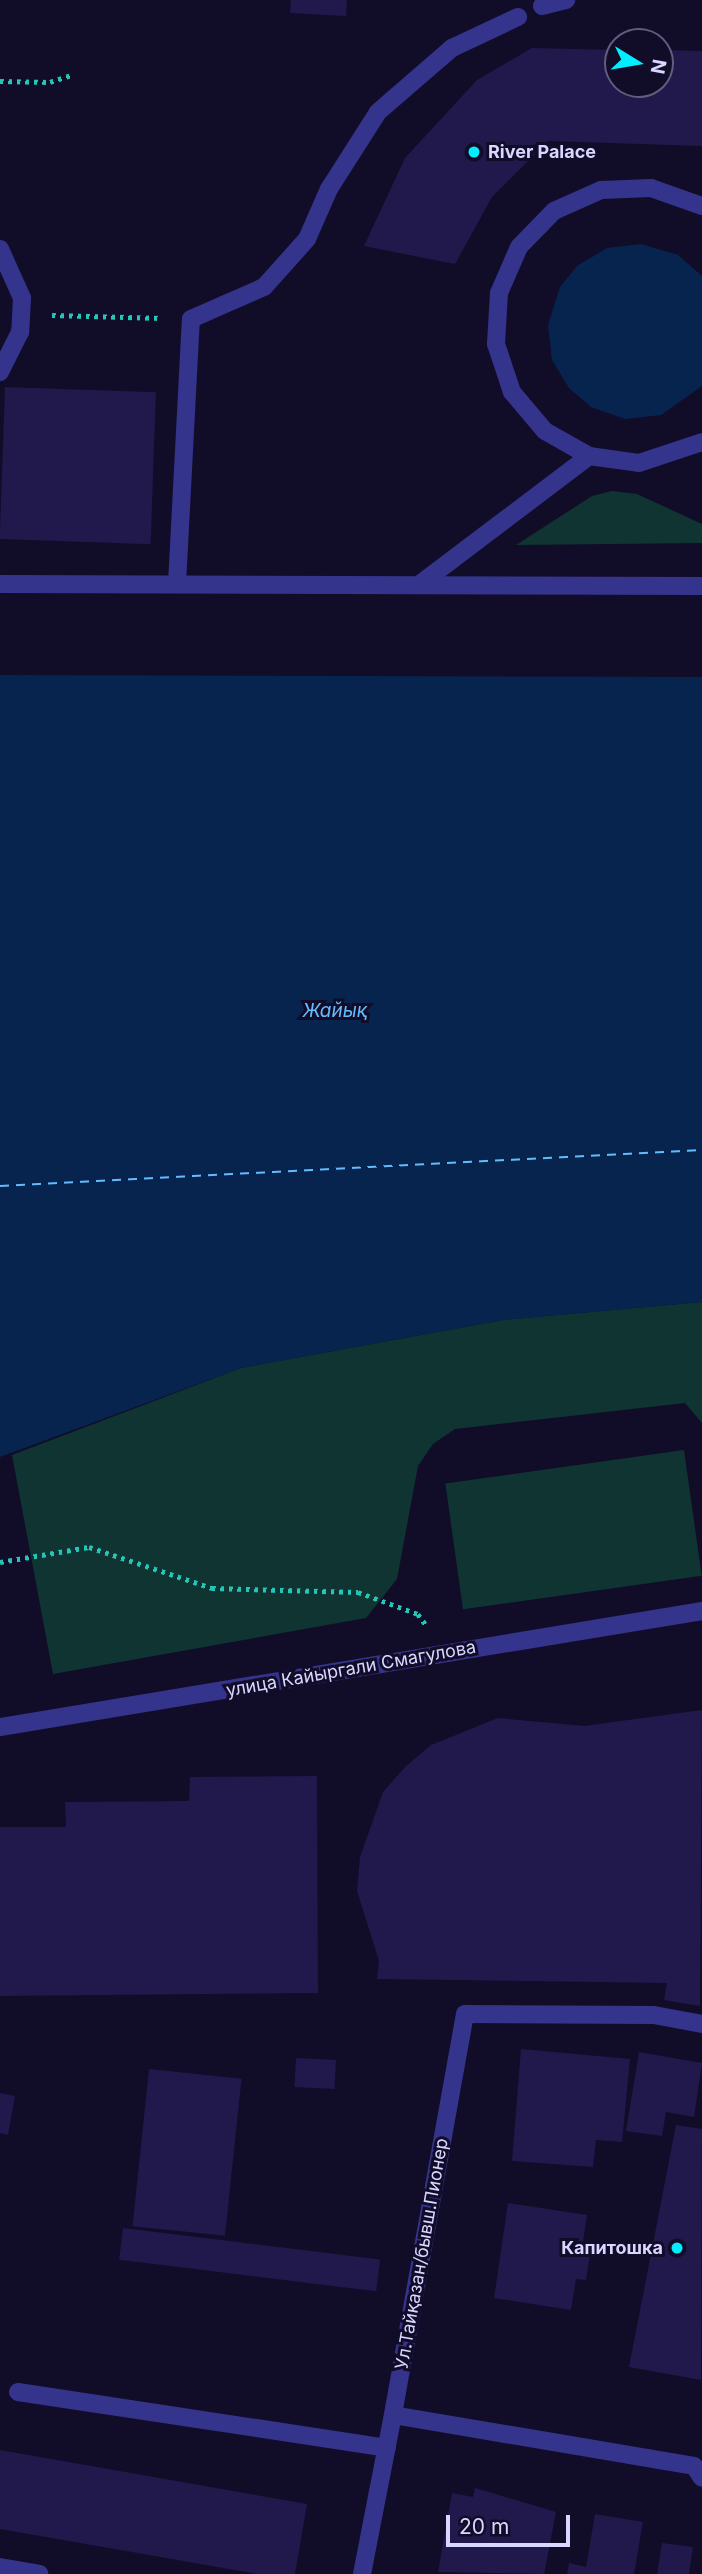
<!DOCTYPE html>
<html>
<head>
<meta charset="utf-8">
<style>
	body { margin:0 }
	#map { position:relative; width:702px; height:2574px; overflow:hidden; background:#110d29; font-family:Inter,sans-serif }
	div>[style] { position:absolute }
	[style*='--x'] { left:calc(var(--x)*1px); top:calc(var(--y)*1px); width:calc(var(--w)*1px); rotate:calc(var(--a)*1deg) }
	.green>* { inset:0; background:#103432; transform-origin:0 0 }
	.water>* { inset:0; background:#07244f }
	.ferry>* { height:2px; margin-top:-1px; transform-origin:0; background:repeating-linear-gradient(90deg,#64bcff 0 9px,transparent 0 16px) }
	.building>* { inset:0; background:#21184c; transform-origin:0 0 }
	.path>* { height:4.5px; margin-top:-2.25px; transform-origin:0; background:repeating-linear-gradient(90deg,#23c6b7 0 3.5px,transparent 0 8.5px) }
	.lane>* { height:18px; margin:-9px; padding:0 9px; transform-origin:9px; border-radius:9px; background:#35348d }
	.street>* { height:18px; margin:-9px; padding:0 9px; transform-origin:9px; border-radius:9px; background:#35348d }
	.dots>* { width:19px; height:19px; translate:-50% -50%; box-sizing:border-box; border:4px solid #110d29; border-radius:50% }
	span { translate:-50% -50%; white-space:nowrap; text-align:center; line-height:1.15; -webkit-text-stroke:6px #110d29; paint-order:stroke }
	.poi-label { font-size:18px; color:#d9d6ff; font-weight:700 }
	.left { translate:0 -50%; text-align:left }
	.right { translate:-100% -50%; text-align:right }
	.street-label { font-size:18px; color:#d9d6ff }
	.water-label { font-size:19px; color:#64bcff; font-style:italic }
	.north { position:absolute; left:604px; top:28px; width:70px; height:70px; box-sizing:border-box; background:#110d29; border:2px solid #615d7f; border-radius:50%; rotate:101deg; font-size:19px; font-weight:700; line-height:28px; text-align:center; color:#d9d6ff }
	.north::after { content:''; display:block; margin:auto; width:24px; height:32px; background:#02eeff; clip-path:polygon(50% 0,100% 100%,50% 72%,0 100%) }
	.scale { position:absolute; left:446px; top:2515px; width:124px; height:32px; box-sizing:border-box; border:4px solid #d9d6ff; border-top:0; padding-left:9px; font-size:21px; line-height:24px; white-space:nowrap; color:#d9d6ff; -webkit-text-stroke:5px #110d29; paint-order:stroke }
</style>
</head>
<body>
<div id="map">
	<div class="green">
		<div style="clip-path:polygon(612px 491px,637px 494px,702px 524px,702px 543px,516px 545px,592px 496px)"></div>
		<div style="clip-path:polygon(702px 1302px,702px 1423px,685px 1403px,455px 1429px,433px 1444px,418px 1466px,397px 1579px,366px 1618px,53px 1674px,12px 1455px,241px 1368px,503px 1320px)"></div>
		<div style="left:684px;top:1450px;width:127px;height:241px;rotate:82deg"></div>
	</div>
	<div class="water">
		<div style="clip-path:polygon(641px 244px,678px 255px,702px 276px,702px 386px,661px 415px,625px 419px,591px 407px,569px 388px,552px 360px,548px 325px,560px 287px,577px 266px,607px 248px)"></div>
		<div style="clip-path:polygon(0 675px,702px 677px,702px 1302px,503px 1320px,241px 1368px,0 1457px)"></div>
	</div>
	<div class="ferry">
		<div style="--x:0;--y:1186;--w:703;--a:-2.94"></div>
	</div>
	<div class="building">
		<div style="clip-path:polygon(291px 0,347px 0,346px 16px,290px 13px)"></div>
		<div style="clip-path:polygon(532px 48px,618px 50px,618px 84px,660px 84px,660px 50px,702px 51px,702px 146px,548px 141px,492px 197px,455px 264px,364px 246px,405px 158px,477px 80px)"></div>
		<div style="left:5px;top:387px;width:151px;height:152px;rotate:2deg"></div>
		<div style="clip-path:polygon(702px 1710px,700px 2006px,664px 2000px,667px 1983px,377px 1979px,379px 1961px,357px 1891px,360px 1857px,383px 1792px,405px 1767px,431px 1745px,498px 1718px,584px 1726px)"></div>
		<div style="clip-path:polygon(317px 1776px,318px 1993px,0 1996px,0 1827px,66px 1827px,65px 1802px,189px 1801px,190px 1777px)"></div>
		<div style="clip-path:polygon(521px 2049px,630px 2059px,622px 2142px,596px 2140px,593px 2167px,512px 2161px)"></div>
		<div style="clip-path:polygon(639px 2052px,702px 2063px,694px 2117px,666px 2112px,662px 2136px,626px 2131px)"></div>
		<div style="left:296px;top:2058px;width:40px;height:29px;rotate:3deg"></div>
		<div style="left:149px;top:2069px;width:93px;height:158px;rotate:6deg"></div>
		<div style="clip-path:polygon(0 2093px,15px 2096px,8px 2135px,0 2133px)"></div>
		<div style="clip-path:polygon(676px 2125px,702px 2129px,701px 2380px,629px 2367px)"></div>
		<div style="clip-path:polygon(508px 2203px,587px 2215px,583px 2241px,592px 2242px,586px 2280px,576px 2279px,571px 2310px,494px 2298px)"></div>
		<div style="left:123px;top:2228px;width:259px;height:32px;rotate:7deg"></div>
		<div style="clip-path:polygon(0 2450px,307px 2504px,295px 2574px,258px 2574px,0 2529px)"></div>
		<div style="clip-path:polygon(475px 2488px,556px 2512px,544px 2574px,438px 2572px,452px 2493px,473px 2497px)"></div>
		<div style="clip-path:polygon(595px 2514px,643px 2522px,634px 2574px,567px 2574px,569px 2563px,586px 2567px)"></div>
		<div style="clip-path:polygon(662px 2543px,693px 2547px,689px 2574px,657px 2574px)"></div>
	</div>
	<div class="path">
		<div style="--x:0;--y:81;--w:50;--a:1.1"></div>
		<div style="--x:50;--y:82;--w:23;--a:-18"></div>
		<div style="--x:52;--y:315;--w:110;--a:1.6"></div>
		<div style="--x:0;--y:1562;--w:90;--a:-9.6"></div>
		<div style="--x:89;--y:1547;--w:130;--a:18.4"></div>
		<div style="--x:212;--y:1588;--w:146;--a:1.6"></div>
		<div style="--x:358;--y:1592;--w:64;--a:20.1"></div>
		<div style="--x:418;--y:1614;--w:15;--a:53"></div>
	</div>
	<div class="lane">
		<div style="--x:542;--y:6;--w:25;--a:-14"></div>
		<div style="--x:702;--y:206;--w:54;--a:-160.6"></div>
		<div style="--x:651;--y:188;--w:50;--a:177.7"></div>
		<div style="--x:601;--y:190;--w:51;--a:155.9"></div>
		<div style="--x:554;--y:211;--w:50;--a:134.2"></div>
		<div style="--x:519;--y:247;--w:50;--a:113.5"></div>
		<div style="--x:499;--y:293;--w:51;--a:93.4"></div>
		<div style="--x:496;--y:344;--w:51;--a:71.6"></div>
		<div style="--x:512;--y:392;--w:51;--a:49.8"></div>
		<div style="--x:545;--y:431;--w:51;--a:29.6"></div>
		<div style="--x:589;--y:456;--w:50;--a:8"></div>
		<div style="--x:639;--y:463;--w:66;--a:-18.4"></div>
		<div style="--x:0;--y:249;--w:54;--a:65.8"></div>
		<div style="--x:22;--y:298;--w:34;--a:93"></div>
		<div style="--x:20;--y:332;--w:45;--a:116.6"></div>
		<div style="--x:177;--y:584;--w:265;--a:-87"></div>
		<div style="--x:191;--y:319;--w:80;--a:-23.7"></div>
		<div style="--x:264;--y:287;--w:64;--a:-48.1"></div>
		<div style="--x:307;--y:239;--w:55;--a:-66.3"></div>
		<div style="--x:329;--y:189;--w:91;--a:-57.5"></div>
		<div style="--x:378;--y:112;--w:98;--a:-40.9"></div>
		<div style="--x:452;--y:48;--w:73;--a:-25.2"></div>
		<div style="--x:420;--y:584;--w:212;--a:-37.1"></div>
		<div style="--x:18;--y:2392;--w:373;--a:8.6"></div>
		<div style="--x:0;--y:2567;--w:40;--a:10"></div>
		<div style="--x:362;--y:2574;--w:162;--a:-79"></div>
	</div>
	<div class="street">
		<div style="--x:0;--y:584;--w:702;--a:0.16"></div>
		<div style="--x:0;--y:1727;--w:712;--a:-9.38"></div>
		<div style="--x:702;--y:2024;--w:49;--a:-169.4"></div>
		<div style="--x:654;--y:2015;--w:189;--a:-179.7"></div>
		<div style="--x:465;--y:2014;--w:407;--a:100.2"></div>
		<div style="--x:393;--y:2415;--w:305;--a:9.6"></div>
		<div style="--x:694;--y:2466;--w:14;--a:56"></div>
	</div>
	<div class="dots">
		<div style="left:474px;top:152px;background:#02eeff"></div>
		<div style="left:677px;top:2248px;background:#02eeff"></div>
	</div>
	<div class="poi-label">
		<span class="left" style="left:488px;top:152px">River Palace</span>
		<span class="right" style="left:663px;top:2248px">Капитошка</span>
	</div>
	<div class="street-label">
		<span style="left:351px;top:1669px;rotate:-10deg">улица Кайыргали Смагулова</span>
		<span style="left:422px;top:2254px;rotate:-80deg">Ул.Тайқазан/бывш.Пионер</span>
	</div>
	<div class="water-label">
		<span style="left:335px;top:1011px">Жайық</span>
	</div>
	<div class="north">N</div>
	<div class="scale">20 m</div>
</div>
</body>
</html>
